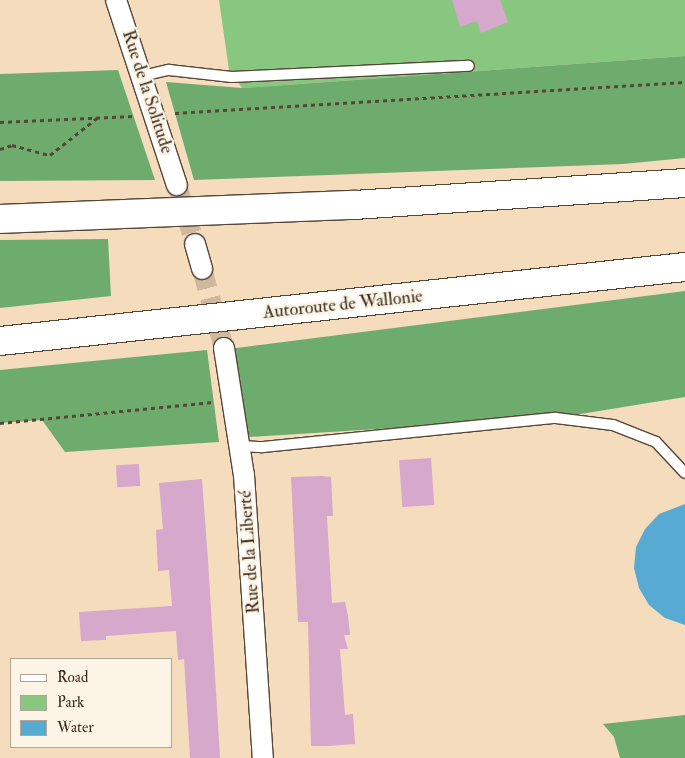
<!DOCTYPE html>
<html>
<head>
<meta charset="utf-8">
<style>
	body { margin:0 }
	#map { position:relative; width:685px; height:758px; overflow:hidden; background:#f4dcbd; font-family:"IM FELL Double Pica",serif }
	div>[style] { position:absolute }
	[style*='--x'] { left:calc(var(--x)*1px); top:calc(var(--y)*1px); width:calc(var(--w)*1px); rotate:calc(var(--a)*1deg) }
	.green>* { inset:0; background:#88c77f }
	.forest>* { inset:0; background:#6eac6e }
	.water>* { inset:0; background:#57abd3 }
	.building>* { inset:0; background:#d6a8cc; transform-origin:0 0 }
	.minor-tunnel>* { height:20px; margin-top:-10px; transform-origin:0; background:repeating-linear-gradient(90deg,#cfb89d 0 20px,transparent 0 30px) }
	.path>* { height:3px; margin-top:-1.5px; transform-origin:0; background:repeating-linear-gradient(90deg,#574536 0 4px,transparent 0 8px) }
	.roads { filter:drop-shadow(1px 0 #574536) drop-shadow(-1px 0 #574536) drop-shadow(0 1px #574536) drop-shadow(0 -1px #574536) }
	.service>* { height:10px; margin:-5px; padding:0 5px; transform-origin:5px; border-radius:5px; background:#fff }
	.minor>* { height:20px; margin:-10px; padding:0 10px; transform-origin:10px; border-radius:10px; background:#fff }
	.motorway>* { height:28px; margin:-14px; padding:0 14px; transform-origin:14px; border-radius:14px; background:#fff }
	span { translate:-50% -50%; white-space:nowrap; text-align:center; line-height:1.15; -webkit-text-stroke:5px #fcf5e5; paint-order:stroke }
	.street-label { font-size:18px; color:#3b2a1e }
	.legend { position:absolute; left:10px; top:658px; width:162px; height:90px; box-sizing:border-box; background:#fcf5e5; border:1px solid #afa495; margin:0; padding:6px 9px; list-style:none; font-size:15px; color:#3b2a1e }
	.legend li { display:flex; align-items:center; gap:10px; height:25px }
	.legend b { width:25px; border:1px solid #afa495 }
</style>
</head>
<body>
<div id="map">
	<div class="green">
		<div style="clip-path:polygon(219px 0,685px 0,685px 56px,242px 88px,229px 70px)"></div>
	</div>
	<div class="forest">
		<div style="clip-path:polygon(685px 56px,685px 158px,623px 164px,194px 180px,166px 82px,242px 88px)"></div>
		<div style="clip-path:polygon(118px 70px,155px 180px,0 181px,0 74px)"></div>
		<div style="clip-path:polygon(108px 239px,111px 296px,0 308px,0 240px)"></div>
		<div style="clip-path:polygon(685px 291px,685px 397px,556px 418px,249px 437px,229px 349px)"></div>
		<div style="clip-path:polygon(207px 350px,219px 442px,65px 452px,42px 420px,0 423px,0 370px)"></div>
		<div style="clip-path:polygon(685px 715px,685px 758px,620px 758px,614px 737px,603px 724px)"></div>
	</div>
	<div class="water">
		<div style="clip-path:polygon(685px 504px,685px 625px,665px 618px,649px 605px,639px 588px,634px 568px,636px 547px,645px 529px,659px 514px)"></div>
	</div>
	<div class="building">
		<div style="clip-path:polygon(452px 0,500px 0,508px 22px,481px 33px,477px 21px,460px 27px)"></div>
		<div style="left:431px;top:458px;width:47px;height:32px;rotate:86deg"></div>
		<div style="left:139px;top:464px;width:22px;height:23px;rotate:87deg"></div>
		<div style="clip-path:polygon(321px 476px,331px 477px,333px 516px,327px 516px,332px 603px,345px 602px,348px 616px,350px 635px,344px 635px,348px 649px,340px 649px,345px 715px,353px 714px,355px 744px,328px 746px,311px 746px,308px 622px,298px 622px,291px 477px)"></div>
		<div style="clip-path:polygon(202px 479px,208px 560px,220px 758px,190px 758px,184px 659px,178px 660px,176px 631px,106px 636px,106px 640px,81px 641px,79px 612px,172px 606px,169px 570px,158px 571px,156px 530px,163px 529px,159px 483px)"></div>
	</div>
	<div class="minor-tunnel">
		<div style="--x:177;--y:185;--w:62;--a:73"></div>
		<div style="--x:202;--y:269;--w:82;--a:74.4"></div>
	</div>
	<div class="path">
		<div style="--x:175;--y:113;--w:511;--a:-3.48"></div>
		<div style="--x:0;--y:122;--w:134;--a:-2.6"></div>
		<div style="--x:0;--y:149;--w:13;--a:-18"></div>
		<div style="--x:12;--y:145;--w:39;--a:15"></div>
		<div style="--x:50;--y:155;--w:60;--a:-38.2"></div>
		<div style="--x:0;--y:423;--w:214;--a:-5.6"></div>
	</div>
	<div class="roads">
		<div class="service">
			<div style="--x:142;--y:76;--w:28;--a:-13"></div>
			<div style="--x:169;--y:70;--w:63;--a:6.3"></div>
			<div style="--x:232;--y:77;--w:237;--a:-2.7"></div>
			<div style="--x:241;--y:446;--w:22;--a:3"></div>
			<div style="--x:263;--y:447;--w:294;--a:-5.7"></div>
			<div style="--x:556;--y:418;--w:57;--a:7"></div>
			<div style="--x:613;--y:425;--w:46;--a:21.6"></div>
			<div style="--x:656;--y:442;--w:42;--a:46.9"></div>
		</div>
		<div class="minor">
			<div style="--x:116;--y:0;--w:195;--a:71.8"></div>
			<div style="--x:195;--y:244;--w:26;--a:74"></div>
			<div style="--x:224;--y:348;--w:129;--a:81.1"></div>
			<div style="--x:244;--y:475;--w:284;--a:86.2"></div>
		</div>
		<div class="motorway">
			<div style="--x:0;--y:219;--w:354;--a:-2.3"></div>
			<div style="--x:354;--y:205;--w:332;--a:-3.8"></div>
			<div style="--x:0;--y:341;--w:689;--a:-6.17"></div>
		</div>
	</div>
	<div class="street-label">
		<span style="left:147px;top:92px;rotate:72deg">Rue de la Solitude</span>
		<span style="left:343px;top:305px;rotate:-6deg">Autoroute de Wallonie</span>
		<span style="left:250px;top:552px;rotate:-94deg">Rue de la Liberté</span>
	</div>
	<ul class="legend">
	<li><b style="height:6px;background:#fff"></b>Road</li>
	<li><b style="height:14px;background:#88c77f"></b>Park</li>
	<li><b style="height:14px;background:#57abd3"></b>Water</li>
	</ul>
</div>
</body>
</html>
